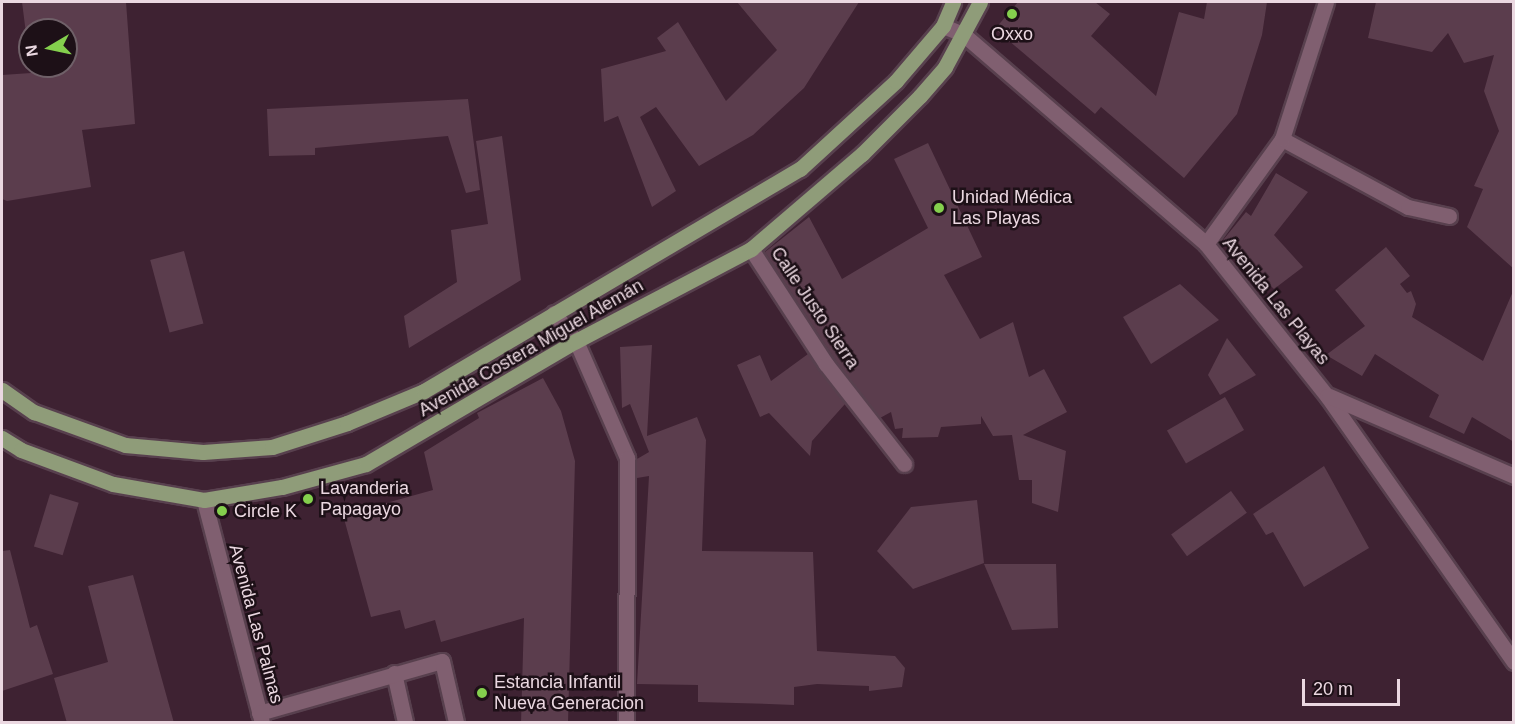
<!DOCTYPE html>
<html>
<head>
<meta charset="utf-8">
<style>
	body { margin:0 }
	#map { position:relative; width:1515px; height:724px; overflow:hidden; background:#3e2232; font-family:Helvetica,sans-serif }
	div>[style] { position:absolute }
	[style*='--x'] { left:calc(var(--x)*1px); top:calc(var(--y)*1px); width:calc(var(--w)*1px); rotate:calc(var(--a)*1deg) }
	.building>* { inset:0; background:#5b3d4d; transform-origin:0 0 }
	.roads { filter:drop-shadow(2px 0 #58404e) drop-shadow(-2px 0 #58404e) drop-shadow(0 2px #58404e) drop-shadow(0 -2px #58404e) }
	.minor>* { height:15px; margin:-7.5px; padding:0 7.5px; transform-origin:7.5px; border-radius:7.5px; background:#805f70 }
	.primary>* { height:15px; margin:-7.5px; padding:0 7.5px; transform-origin:7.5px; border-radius:7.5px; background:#8f9c79 }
	.dots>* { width:16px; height:16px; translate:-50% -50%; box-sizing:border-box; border:3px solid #1d1017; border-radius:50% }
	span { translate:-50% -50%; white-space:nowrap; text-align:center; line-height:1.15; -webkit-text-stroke:5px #1d1017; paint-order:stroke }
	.poi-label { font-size:18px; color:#ebd8e1 }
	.left { translate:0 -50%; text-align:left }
	.street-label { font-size:18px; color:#ebd8e1 }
	.frame { position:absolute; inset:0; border:3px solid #ebd8e1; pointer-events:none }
	.north { position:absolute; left:18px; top:18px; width:60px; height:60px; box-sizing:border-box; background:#1d1017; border:2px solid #6f6068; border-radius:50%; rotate:261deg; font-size:16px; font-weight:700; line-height:24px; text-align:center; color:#ebd8e1 }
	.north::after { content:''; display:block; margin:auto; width:21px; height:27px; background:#84cf4d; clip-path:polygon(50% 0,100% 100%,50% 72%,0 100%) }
	.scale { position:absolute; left:1302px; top:679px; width:98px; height:27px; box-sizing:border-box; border:3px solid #ebd8e1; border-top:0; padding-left:8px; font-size:18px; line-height:21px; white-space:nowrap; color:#ebd8e1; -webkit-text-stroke:4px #1d1017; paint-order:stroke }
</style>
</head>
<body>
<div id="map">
	<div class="building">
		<div style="clip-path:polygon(evenodd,22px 2px,126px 2px,135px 124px,82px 130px,91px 187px,7px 201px,2px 199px,2px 75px,31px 73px,22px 2px,30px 30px,66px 30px,66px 66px,30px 66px,30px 30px)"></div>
		<div style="clip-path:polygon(737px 2px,859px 2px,804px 88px,753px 135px,699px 166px,656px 107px,640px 117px,676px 191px,652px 207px,618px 116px,604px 122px,601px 69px,666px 51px,657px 38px,678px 22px,726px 101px,777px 50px)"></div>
		<div style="clip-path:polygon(1018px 2px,1095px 2px,1110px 14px,1091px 36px,1156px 96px,1179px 12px,1204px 19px,1207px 2px,1267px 2px,1262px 35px,1237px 114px,1184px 178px,1101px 107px,1095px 114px,995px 29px)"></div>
		<div style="clip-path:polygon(1376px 2px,1514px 2px,1514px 269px,1467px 227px,1483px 189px,1474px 186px,1499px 131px,1484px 91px,1494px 55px,1464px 63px,1448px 33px,1432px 52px,1368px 38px)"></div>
		<div style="clip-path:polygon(468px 99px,480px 190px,466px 193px,448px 136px,315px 148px,315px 155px,269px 156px,267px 109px)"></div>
		<div style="clip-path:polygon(502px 136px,521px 280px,409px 348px,404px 316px,457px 282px,451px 230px,488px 224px,476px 141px)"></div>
		<div style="clip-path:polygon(928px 143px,982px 257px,944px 275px,980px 339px,1013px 322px,1029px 377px,1044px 369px,1067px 412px,1023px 435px,1066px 451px,1058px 512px,1032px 503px,1032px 480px,1019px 480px,1012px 435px,993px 436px,981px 416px,981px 424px,941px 427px,938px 437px,902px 438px,903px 428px,895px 429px,891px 412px,880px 418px,834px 358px,765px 252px,809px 217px,842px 279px,928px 228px,894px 159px)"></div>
		<div style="clip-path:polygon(1276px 173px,1308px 192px,1274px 235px,1303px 267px,1274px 289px,1223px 240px,1246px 212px,1251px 216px)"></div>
		<div style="clip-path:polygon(1386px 247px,1410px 276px,1400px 284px,1407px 293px,1411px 291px,1416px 304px,1412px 317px,1483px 361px,1514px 289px,1514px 442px,1472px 417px,1464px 434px,1429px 417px,1439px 395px,1375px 354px,1362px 376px,1326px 355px,1365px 326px,1335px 290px)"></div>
		<div style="left:184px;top:251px;width:75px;height:35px;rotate:75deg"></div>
		<div style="clip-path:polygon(1180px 284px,1219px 320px,1151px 364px,1123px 317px)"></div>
		<div style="clip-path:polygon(1227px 338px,1256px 375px,1220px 395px,1208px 375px)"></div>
		<div style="clip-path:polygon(652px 345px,647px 436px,697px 417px,706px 440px,702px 551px,813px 552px,817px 651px,895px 656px,905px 668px,902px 687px,869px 691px,869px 686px,817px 684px,794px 687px,794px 705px,769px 704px,698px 702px,698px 685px,637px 684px,649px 476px,637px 478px,637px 459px,649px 452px,630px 404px,622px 408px,620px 347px)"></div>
		<div style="clip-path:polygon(808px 354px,845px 404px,812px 441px,810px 456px,769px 413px,760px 417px,737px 365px,760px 355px,771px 381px)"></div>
		<div style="clip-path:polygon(543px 378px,561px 411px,575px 461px,568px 723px,521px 723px,524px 618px,441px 642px,435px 620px,405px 629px,400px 610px,371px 617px,343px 515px,433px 490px,424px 452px,479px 418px,477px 413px)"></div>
		<div style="left:1225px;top:397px;width:38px;height:67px;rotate:60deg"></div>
		<div style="clip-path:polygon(1324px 466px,1369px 548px,1304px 587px,1273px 532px,1266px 535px,1253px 514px)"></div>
		<div style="left:1231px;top:491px;width:27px;height:74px;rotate:54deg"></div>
		<div style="left:50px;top:494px;width:30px;height:55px;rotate:17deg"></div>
		<div style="clip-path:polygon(977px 500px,984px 563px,913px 589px,877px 551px,911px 507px)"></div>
		<div style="clip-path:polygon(10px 550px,30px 628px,37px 625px,53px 674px,2px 691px,2px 551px)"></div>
		<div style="clip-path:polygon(984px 564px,1056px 564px,1058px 628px,1012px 630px)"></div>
		<div style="clip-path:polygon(133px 575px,174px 723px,67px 723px,54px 678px,108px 662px,88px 586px)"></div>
	</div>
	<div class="roads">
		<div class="minor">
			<div style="--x:943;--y:26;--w:22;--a:22"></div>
			<div style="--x:963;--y:34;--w:321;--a:40.8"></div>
			<div style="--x:1206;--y:244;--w:194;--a:51.5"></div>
			<div style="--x:1327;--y:396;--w:325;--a:54.9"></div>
			<div style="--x:1282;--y:139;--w:143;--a:28.4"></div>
			<div style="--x:1408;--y:207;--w:42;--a:12.4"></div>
			<div style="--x:1206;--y:244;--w:130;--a:-54.1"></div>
			<div style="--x:1282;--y:139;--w:144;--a:-72.2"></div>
			<div style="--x:751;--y:249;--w:137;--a:56.9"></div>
			<div style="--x:826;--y:364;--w:127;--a:52"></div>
			<div style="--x:554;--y:313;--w:36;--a:52"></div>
			<div style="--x:576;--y:341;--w:128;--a:66.4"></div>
			<div style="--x:627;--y:458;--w:264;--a:90.2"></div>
			<div style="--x:1329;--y:396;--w:202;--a:23.4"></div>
			<div style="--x:204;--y:500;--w:229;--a:75.4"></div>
			<div style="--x:394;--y:673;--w:50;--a:77.3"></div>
			<div style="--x:259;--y:713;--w:190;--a:-15.9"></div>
			<div style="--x:442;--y:661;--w:63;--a:77.1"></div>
		</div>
		<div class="primary">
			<div style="--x:2;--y:390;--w:39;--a:35"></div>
			<div style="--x:34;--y:412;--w:97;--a:19.9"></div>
			<div style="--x:125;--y:445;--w:78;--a:5.1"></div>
			<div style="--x:203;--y:452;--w:69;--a:-4.1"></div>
			<div style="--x:272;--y:447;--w:79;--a:-17.7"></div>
			<div style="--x:347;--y:423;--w:83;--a:-22.6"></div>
			<div style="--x:424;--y:391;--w:437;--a:-30.6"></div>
			<div style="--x:800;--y:169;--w:130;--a:-42.5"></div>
			<div style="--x:896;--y:81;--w:72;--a:-49.5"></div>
			<div style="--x:943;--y:26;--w:26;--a:-67"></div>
			<div style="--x:2;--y:438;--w:22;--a:32"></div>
			<div style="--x:21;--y:450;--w:98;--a:20.3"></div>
			<div style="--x:113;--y:484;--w:92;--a:10"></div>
			<div style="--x:204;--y:500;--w:79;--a:-9.5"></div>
			<div style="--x:282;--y:487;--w:87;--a:-15.3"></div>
			<div style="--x:366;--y:464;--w:243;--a:-30.4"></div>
			<div style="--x:576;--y:341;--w:198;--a:-27.7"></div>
			<div style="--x:751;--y:249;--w:146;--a:-40.6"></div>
			<div style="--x:862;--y:154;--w:82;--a:-45"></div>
			<div style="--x:920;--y:96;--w:38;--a:-49"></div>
			<div style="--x:945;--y:67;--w:74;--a:-61.7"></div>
		</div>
	</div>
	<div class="dots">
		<div style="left:1012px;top:14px;background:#84cf4d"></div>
		<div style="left:939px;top:208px;background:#84cf4d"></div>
		<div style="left:308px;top:499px;background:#84cf4d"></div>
		<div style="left:222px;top:511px;background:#84cf4d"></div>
		<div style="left:482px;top:693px;background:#84cf4d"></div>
	</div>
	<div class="poi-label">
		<span style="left:1012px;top:34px">Oxxo</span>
		<span class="left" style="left:952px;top:208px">Unidad Médica<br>Las Playas</span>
		<span class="left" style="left:320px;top:499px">Lavanderia<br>Papagayo</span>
		<span class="left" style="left:234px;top:511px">Circle K</span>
		<span class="left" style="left:494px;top:693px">Estancia Infantil<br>Nueva Generacion</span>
	</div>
	<div class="street-label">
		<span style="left:1276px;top:301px;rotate:51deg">Avenida Las Playas</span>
		<span style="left:815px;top:308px;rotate:56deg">Calle Justo Sierra</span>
		<span style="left:531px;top:348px;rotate:-30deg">Avenida Costera Miguel Alemán</span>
		<span style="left:256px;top:624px;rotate:75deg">Avenida Las Palmas</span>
	</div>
	<div class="frame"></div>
	<div class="north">N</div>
	<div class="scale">20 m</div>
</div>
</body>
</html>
